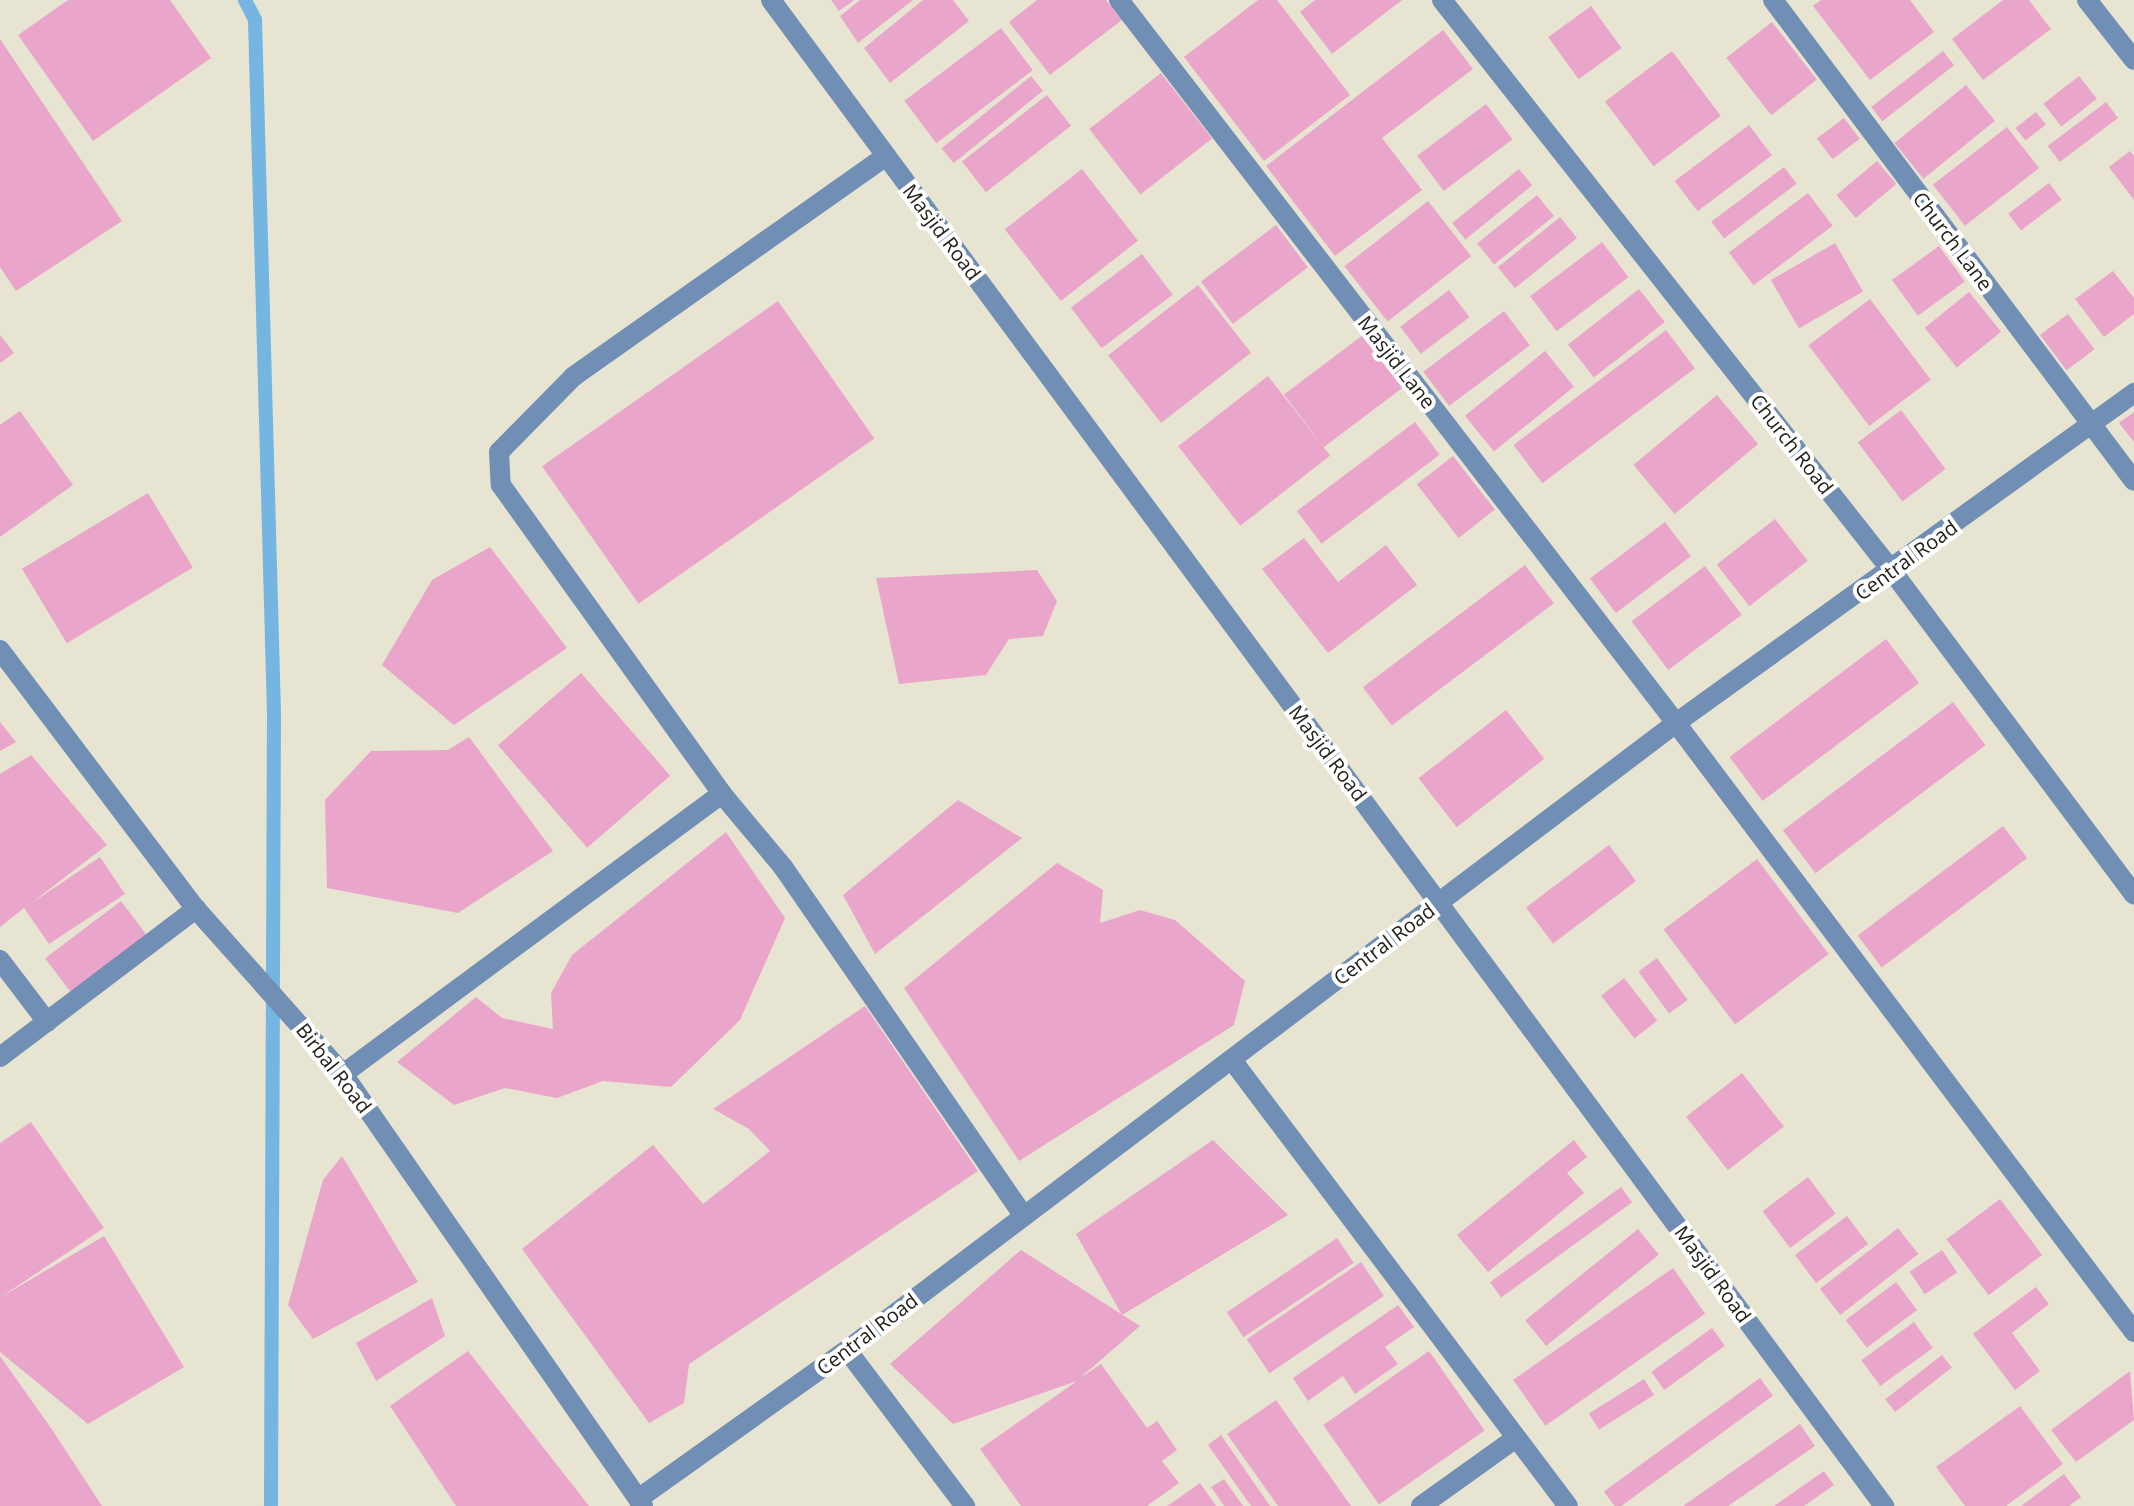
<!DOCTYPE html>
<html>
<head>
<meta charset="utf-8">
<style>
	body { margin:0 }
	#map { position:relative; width:2134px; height:1506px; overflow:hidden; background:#e8e4d2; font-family:"Open Sans",sans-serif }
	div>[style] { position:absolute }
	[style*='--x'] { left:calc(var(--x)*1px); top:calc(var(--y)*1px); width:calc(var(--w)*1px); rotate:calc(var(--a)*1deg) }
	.stream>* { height:14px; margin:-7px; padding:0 7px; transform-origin:7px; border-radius:7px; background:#75b5e1 }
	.building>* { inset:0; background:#e9a6ca; transform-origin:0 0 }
	.minor>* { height:20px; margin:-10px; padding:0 10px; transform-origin:10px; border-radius:10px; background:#718eb5 }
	span { translate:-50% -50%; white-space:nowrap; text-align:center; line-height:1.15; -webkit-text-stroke:8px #fff; paint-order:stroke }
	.street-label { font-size:20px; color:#22211a }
</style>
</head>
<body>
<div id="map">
	<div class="stream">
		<div style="--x:245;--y:0;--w:22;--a:63"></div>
		<div style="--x:255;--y:20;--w:694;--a:88.43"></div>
		<div style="--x:274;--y:714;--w:792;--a:90.22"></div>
	</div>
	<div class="building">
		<div style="clip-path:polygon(68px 0,170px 0,211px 58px,93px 141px,18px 35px)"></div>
		<div style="clip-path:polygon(831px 0,854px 0,839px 11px)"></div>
		<div style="clip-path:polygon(860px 0,913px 0,858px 43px,840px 16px)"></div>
		<div style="clip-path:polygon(923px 0,953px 0,969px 21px,890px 83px,864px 48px)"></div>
		<div style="clip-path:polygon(1037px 0,1106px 0,1122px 20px,1050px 75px,1009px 22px)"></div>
		<div style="clip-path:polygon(1258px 0,1277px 0,1350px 95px,1264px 161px,1184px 57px)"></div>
		<div style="clip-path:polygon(1315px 0,1402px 0,1332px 54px,1300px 12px)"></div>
		<div style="clip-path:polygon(1821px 0,1910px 0,1934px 32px,1870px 80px,1813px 6px)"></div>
		<div style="clip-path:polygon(2003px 0,2029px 0,2051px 29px,1983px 80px,1952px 39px)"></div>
		<div style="left:1591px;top:6px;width:52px;height:53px;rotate:54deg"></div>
		<div style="left:1772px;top:22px;width:73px;height:58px;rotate:52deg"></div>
		<div style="left:1001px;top:28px;width:53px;height:121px;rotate:53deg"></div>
		<div style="clip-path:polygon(1443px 30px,1473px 69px,1382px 138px,1422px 190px,1335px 256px,1266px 166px)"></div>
		<div style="clip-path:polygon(0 39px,122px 221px,16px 291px,0 267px)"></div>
		<div style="left:1672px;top:51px;width:81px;height:84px;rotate:53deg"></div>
		<div style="left:1943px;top:51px;width:18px;height:91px;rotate:52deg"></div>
		<div style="left:1161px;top:73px;width:83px;height:91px;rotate:52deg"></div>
		<div style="left:1031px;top:76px;width:19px;height:115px;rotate:51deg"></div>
		<div style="left:2079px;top:76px;width:29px;height:45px;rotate:52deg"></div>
		<div style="left:1966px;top:85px;width:46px;height:92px;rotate:51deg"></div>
		<div style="left:1047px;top:95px;width:39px;height:108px;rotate:52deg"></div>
		<div style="left:2106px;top:102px;width:20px;height:73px;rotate:53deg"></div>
		<div style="left:1486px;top:104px;width:44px;height:86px;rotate:53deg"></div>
		<div style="left:2036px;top:112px;width:16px;height:26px;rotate:52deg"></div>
		<div style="left:1844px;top:118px;width:26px;height:34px;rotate:53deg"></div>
		<div style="left:1749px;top:125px;width:38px;height:93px;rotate:53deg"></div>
		<div style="left:2007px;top:127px;width:52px;height:94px;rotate:52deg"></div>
		<div style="clip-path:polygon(2130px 151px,2134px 156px,2134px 200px,2109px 167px)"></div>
		<div style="left:1877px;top:161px;width:30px;height:53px;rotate:50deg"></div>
		<div style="left:1784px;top:167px;width:21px;height:91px;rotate:53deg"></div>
		<div style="left:1082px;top:169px;width:91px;height:98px;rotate:52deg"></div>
		<div style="left:1519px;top:169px;width:21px;height:86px;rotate:51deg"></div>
		<div style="left:2049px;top:183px;width:21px;height:51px;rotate:53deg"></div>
		<div style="left:1808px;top:193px;width:41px;height:99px;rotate:53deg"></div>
		<div style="left:1537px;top:195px;width:27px;height:77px;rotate:51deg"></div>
		<div style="left:1428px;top:201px;width:70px;height:106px;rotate:52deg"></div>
		<div style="left:1560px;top:217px;width:27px;height:80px;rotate:51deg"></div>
		<div style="left:1276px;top:225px;width:53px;height:94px;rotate:53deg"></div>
		<div style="left:1602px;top:242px;width:44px;height:90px;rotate:53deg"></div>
		<div style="left:1835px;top:243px;width:56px;height:74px;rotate:60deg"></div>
		<div style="left:1939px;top:246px;width:44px;height:58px;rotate:54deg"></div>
		<div style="left:1142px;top:254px;width:51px;height:89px;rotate:53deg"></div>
		<div style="clip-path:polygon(2113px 271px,2134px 298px,2134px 314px,2104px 337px,2075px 299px)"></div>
		<div style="left:1198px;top:285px;width:86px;height:114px;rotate:52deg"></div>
		<div style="left:1639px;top:289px;width:42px;height:90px;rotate:52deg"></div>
		<div style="left:1449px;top:290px;width:34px;height:61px;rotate:53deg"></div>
		<div style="left:1969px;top:292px;width:51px;height:57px;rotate:51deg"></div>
		<div style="left:1870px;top:299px;width:101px;height:77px;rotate:53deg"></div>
		<div style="left:778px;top:301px;width:168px;height:288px;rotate:55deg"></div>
		<div style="left:1504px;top:311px;width:43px;height:101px;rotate:53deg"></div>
		<div style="left:2068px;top:314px;width:44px;height:35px;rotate:53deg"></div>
		<div style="left:1666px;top:330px;width:48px;height:191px;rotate:53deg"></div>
		<div style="clip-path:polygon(0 335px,14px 353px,0 363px)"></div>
		<div style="left:1363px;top:335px;width:66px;height:99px;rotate:53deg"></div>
		<div style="left:1545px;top:351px;width:46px;height:103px;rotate:51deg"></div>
		<div style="left:1268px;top:376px;width:101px;height:114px;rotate:52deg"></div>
		<div style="left:1717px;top:395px;width:64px;height:109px;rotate:50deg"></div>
		<div style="left:1901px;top:410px;width:74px;height:54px;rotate:53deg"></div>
		<div style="clip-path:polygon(20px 411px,73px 485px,0 537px,0 425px)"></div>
		<div style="clip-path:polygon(2134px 412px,2134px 442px,2119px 423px)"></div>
		<div style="left:1415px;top:422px;width:41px;height:148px;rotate:53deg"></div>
		<div style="left:1453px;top:456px;width:68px;height:46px;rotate:52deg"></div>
		<div style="left:148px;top:493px;width:87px;height:147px;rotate:59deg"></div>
		<div style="left:1775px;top:519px;width:53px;height:74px;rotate:52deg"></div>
		<div style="left:1665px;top:522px;width:43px;height:94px;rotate:53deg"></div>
		<div style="clip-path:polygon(1304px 538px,1338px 582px,1386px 545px,1417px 585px,1328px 653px,1262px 569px)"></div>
		<div style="clip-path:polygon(490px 547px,567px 648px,454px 725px,382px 665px,432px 580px)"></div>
		<div style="left:1525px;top:565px;width:48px;height:203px;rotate:53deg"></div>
		<div style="left:1705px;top:566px;width:61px;height:92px;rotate:53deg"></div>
		<div style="clip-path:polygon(1037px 570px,1057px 601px,1043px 636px,1009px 639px,986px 675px,899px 684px,876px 578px)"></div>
		<div style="left:1886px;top:639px;width:55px;height:196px;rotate:53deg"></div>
		<div style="left:581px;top:673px;width:136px;height:110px;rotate:49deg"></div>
		<div style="left:1953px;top:702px;width:54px;height:213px;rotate:53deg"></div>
		<div style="left:1506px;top:710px;width:62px;height:111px;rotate:52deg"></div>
		<div style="clip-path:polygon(0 722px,16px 742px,0 751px)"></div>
		<div style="clip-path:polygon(469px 737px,553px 851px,458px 913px,327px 888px,325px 800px,371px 751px,448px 750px)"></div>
		<div style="clip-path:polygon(31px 755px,107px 845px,30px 904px,100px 857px,125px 894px,49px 944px,24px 908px,0 927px,0 774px)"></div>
		<div style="clip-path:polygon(958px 800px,1022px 838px,875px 954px,843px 895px)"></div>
		<div style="left:2003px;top:826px;width:40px;height:182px;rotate:53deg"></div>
		<div style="clip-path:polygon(726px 832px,785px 918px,740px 1020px,671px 1087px,603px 1081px,557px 1098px,505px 1088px,454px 1105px,397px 1062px,476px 997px,502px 1018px,553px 1029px,551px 993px,572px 955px)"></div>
		<div style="left:1609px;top:845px;width:45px;height:104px;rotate:53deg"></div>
		<div style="left:1757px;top:859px;width:119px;height:117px;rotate:53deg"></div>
		<div style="clip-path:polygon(1057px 863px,1103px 890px,1100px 923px,1140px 910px,1175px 920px,1245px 981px,1234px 1025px,1019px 1161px,904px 988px)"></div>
		<div style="left:121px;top:901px;width:51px;height:95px;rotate:53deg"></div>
		<div style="left:1657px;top:958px;width:52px;height:23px;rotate:54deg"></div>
		<div style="left:1624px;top:978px;width:54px;height:29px;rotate:52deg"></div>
		<div style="clip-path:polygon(865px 1006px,978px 1171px,689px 1364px,684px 1403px,649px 1423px,522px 1249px,653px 1145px,703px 1204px,770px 1151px,749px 1129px,713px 1109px)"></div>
		<div style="left:1742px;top:1073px;width:68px;height:71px;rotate:52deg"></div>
		<div style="clip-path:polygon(31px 1122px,104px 1228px,1px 1297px,104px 1236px,184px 1367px,88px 1424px,0 1352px,0 1143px)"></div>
		<div style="clip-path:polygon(1213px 1140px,1288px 1215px,1122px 1315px,1076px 1234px)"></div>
		<div style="clip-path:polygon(1574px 1140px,1587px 1157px,1567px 1173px,1584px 1193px,1488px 1272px,1457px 1235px)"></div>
		<div style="clip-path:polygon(342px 1156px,418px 1282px,313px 1339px,288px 1305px,323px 1180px)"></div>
		<div style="left:1808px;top:1177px;width:46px;height:57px;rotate:53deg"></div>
		<div style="left:1621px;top:1187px;width:19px;height:162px;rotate:54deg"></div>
		<div style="left:2000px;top:1199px;width:70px;height:67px;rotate:53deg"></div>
		<div style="left:1847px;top:1216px;width:35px;height:65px;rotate:53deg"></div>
		<div style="left:1898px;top:1228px;width:33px;height:99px;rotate:52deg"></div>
		<div style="left:1638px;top:1229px;width:33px;height:145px;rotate:51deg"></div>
		<div style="left:1337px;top:1238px;width:30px;height:133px;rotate:56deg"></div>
		<div style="clip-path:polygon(1021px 1250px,1140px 1326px,1080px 1378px,1101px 1364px,1147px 1428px,1157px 1421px,1177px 1450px,1162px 1461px,1179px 1483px,1147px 1506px,1021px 1506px,980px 1449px,1077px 1381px,953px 1424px,890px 1364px)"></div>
		<div style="left:1942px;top:1250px;width:27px;height:39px;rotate:56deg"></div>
		<div style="left:1361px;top:1262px;width:41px;height:138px;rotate:56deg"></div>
		<div style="left:1673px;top:1268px;width:56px;height:195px;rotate:55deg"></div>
		<div style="left:1896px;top:1282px;width:35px;height:63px;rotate:53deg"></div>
		<div style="clip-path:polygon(2036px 1287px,2049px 1304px,2012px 1333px,2040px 1371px,2015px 1390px,1973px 1334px)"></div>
		<div style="clip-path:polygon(432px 1298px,445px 1336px,376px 1381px,356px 1343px)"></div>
		<div style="clip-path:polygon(1398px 1305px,1414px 1327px,1385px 1347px,1398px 1364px,1355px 1394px,1343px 1376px,1308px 1401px,1293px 1378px)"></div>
		<div style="left:1914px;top:1322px;width:32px;height:65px;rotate:54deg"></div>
		<div style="left:1712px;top:1328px;width:22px;height:75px;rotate:54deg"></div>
		<div style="clip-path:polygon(468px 1351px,589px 1506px,456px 1506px,390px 1406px)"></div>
		<div style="left:1429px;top:1351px;width:97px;height:129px;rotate:55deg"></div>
		<div style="left:1942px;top:1355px;width:16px;height:72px;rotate:52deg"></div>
		<div style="clip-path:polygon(0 1356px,53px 1431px,102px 1506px,0 1506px)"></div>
		<div style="clip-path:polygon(2130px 1371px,2134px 1420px,2076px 1462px,2051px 1430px)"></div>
		<div style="left:1760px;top:1378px;width:22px;height:193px;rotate:54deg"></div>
		<div style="left:1644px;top:1379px;width:19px;height:65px;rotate:58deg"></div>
		<div style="clip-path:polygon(1276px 1400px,1351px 1506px,1278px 1506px,1227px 1434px)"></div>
		<div style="clip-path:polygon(2020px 1406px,2063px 1464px,2006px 1506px,1965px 1506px,1936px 1467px)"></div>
		<div style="clip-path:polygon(1800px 1424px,1815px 1446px,1728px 1506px,1683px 1506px)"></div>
		<div style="clip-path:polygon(1221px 1435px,1270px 1506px,1251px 1506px,1208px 1445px)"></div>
		<div style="clip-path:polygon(1824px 1471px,1834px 1485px,1804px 1506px,1774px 1506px)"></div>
		<div style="clip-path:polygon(2064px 1474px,2081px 1497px,2069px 1506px,2021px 1506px)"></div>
		<div style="clip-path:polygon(1224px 1479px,1243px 1506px,1224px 1506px,1211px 1487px)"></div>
		<div style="clip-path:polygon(1200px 1483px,1216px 1506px,1167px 1506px,1176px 1500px)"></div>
	</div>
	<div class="minor">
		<div style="--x:771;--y:0;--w:1873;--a:53.53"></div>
		<div style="--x:1119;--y:0;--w:913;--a:52.39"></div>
		<div style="--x:1676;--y:723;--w:762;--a:53.05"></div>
		<div style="--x:1442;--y:0;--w:727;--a:51.76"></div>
		<div style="--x:1892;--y:571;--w:404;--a:53.2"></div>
		<div style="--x:1773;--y:0;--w:601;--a:53.11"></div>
		<div style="--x:2087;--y:0;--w:76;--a:51.9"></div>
		<div style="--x:886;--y:156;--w:383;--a:144.8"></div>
		<div style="--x:573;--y:377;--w:105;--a:134.6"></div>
		<div style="--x:499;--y:452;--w:33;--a:87"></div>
		<div style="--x:501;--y:485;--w:380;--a:54.4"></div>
		<div style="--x:722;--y:794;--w:95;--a:50.1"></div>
		<div style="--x:783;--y:867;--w:424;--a:55.4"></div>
		<div style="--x:0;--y:650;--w:325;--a:52.9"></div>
		<div style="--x:196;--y:909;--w:221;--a:48.3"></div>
		<div style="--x:343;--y:1074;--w:526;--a:55.22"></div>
		<div style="--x:0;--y:960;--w:78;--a:52.8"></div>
		<div style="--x:0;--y:1057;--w:246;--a:-37.1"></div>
		<div style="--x:1232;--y:1060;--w:558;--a:53.01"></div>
		<div style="--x:343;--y:1074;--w:471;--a:-36.5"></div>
		<div style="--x:847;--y:1350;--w:196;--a:52.9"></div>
		<div style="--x:638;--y:1499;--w:257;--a:-35.5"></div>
		<div style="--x:847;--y:1350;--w:1039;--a:-37.1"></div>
		<div style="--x:1676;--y:723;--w:565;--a:-35.77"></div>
		<div style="--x:1421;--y:1506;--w:117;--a:-35.6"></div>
	</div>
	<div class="street-label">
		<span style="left:942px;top:232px;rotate:53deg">Masjid Road</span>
		<span style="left:1953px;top:241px;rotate:53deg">Church Lane</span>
		<span style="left:1397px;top:362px;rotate:52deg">Masjid Lane</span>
		<span style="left:1792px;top:444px;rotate:52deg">Church Road</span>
		<span style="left:1906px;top:560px;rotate:-36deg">Central Road</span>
		<span style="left:1328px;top:753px;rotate:53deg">Masjid Road</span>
		<span style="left:1384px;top:944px;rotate:-37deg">Central Road</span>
		<span style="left:334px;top:1068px;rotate:52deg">Birbal Road</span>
		<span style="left:1713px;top:1274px;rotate:54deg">Masjid Road</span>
		<span style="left:867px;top:1334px;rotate:-37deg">Central Road</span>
	</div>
</div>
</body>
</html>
